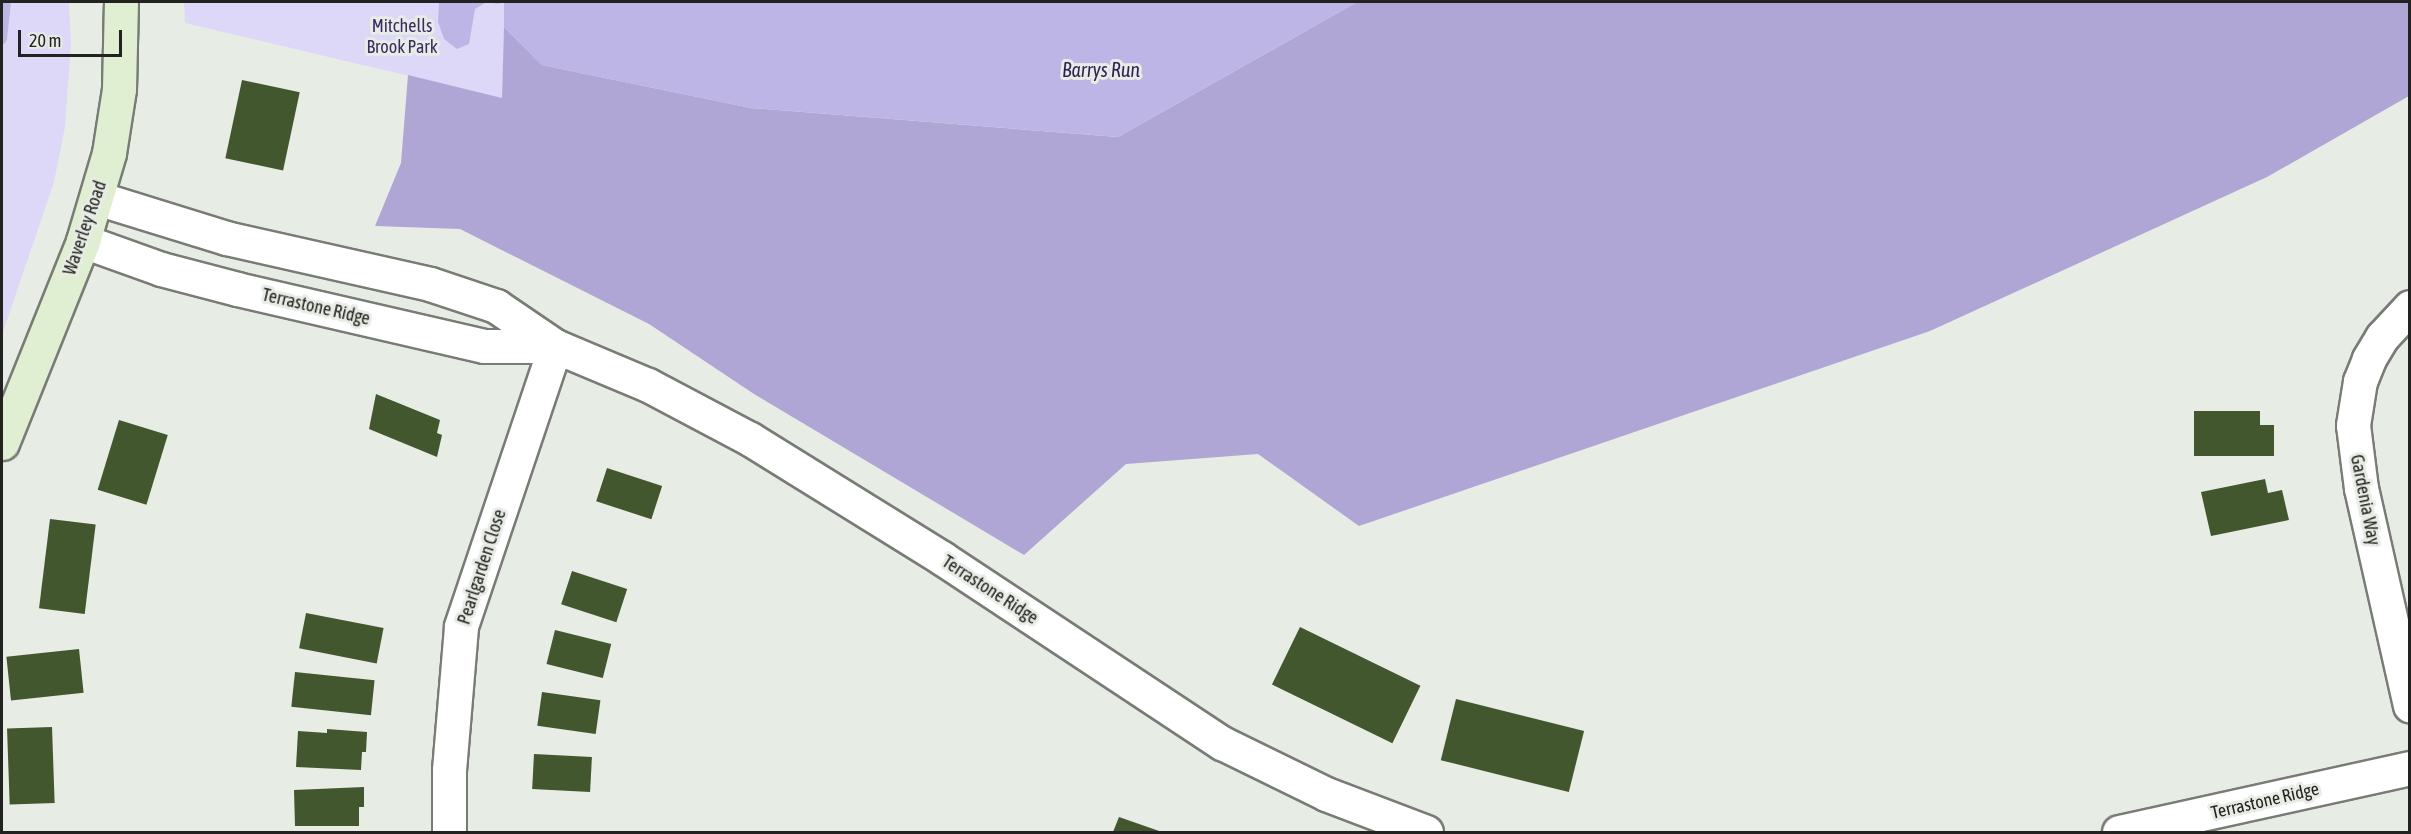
<!DOCTYPE html>
<html>
<head>
<meta charset="utf-8">
<style>
	body { margin:0 }
	#map { position:relative; width:2411px; height:834px; overflow:hidden; background:#e7ece4; font-family:"Asap Condensed",sans-serif }
	div>[style] { position:absolute }
	[style*='--x'] { left:calc(var(--x)*1px); top:calc(var(--y)*1px); width:calc(var(--w)*1px); rotate:calc(var(--a)*1deg) }
	.green>* { inset:0; background:#ddd8f7 }
	.forest>* { inset:0; background:#afa6d6 }
	.water>* { inset:0; background:#bdb5e5 }
	.stream>* { height:10px; margin:-5px; padding:0 5px; transform-origin:5px; border-radius:5px; background:#bdb5e5 }
	.building>* { inset:0; background:#42572e; transform-origin:0 0 }
	.roads { filter:drop-shadow(2px 0 #787c75) drop-shadow(-2px 0 #787c75) drop-shadow(0 2px #787c75) drop-shadow(0 -2px #787c75) }
	.minor>* { height:33px; margin:-16.5px; padding:0 16.5px; transform-origin:16.5px; border-radius:16.5px; background:#fff }
	.tertiary>* { height:33px; margin:-16.5px; padding:0 16.5px; transform-origin:16.5px; border-radius:16.5px; background:#fff }
	.secondary>* { height:33px; margin:-16.5px; padding:0 16.5px; transform-origin:16.5px; border-radius:16.5px; background:#e0eed1 }
	span { translate:-50% -50%; white-space:nowrap; text-align:center; line-height:1.15; -webkit-text-stroke:6px #e7ece4; paint-order:stroke }
	.park-label { font-size:18px; color:#3a2a65 }
	.street-label { font-size:18px; color:#222320 }
	.water-label { font-size:20px; color:#301f58; font-style:italic }
	.frame { position:absolute; inset:0; border:3px solid #222320; pointer-events:none }
	.scale { position:absolute; left:18px; top:30px; width:104px; height:27px; box-sizing:border-box; border:3px solid #222320; border-top:0; padding-left:8px; font-size:18px; line-height:21px; white-space:nowrap; color:#222320; -webkit-text-stroke:4px #e7ece4; paint-order:stroke }
</style>
</head>
<body>
<div id="map">
	<div class="green">
		<div style="clip-path:polygon(2px 2px,69px 2px,71px 43px,65px 127px,54px 182px,2px 335px)"></div>
		<div style="clip-path:polygon(184px 2px,439px 2px,438px 22px,471px 33px,472px 15px,475px 9px,487px 2px,498px 4px,505px 2px,502px 98px,185px 23px)"></div>
	</div>
	<div class="forest">
		<div style="clip-path:polygon(1357px 2px,2409px 2px,2409px 96px,2267px 177px,1930px 331px,1359px 526px,1258px 454px,1126px 464px,1024px 555px,754px 394px,649px 324px,460px 229px,375px 226px,401px 163px,408px 75px,502px 98px,504px 27px,542px 65px,751px 108px,1118px 137px)"></div>
	</div>
	<div class="water">
		<div style="clip-path:polygon(439px 2px,1357px 2px,1118px 137px,751px 108px,541px 65px,504px 27px,504px 2px,498px 4px,487px 2px,475px 9px,469px 44px,457px 49px,444px 39px,438px 22px)"></div>
	</div>
	<div class="stream">
		<div style="--x:2;--y:39;--w:37;--a:-84"></div>
	</div>
	<div class="building">
		<div style="left:242px;top:80px;width:59px;height:80px;rotate:12deg"></div>
		<div style="clip-path:polygon(376px 394px,440px 420px,437px 433px,442px 435px,437px 457px,369px 429px)"></div>
		<div style="clip-path:polygon(2194px 411px,2260px 411px,2260px 425px,2274px 425px,2274px 456px,2194px 456px)"></div>
		<div style="left:119px;top:420px;width:51px;height:73px;rotate:17deg"></div>
		<div style="left:607px;top:468px;width:58px;height:35px;rotate:18deg"></div>
		<div style="clip-path:polygon(2265px 479px,2268px 493px,2282px 490px,2289px 520px,2211px 536px,2201px 492px)"></div>
		<div style="left:50px;top:519px;width:46px;height:90px;rotate:7deg"></div>
		<div style="left:572px;top:571px;width:58px;height:35px;rotate:18deg"></div>
		<div style="left:306px;top:613px;width:79px;height:36px;rotate:11deg"></div>
		<div style="left:1300px;top:627px;width:134px;height:64px;rotate:26deg"></div>
		<div style="left:555px;top:630px;width:58px;height:35px;rotate:14deg"></div>
		<div style="left:79px;top:649px;width:44px;height:73px;rotate:84deg"></div>
		<div style="left:295px;top:672px;width:80px;height:35px;rotate:6deg"></div>
		<div style="left:542px;top:692px;width:59px;height:34px;rotate:8deg"></div>
		<div style="left:1456px;top:699px;width:132px;height:63px;rotate:14deg"></div>
		<div style="left:52px;top:727px;width:76px;height:45px;rotate:88deg"></div>
		<div style="clip-path:polygon(327px 729px,367px 732px,366px 752px,362px 752px,361px 770px,296px 767px,298px 731px,327px 733px)"></div>
		<div style="left:534px;top:754px;width:58px;height:35px;rotate:3deg"></div>
		<div style="clip-path:polygon(364px 787px,364px 807px,359px 807px,359px 826px,295px 826px,294px 790px)"></div>
		<div style="clip-path:polygon(1119px 817px,1162px 832px,1113px 832px)"></div>
	</div>
	<div class="roads">
		<div class="minor">
			<div style="--x:2410;--y:307;--w:41;--a:133"></div>
			<div style="--x:2382;--y:337;--w:26;--a:121"></div>
			<div style="--x:2369;--y:359;--w:24;--a:112"></div>
			<div style="--x:2360;--y:381;--w:45;--a:99"></div>
			<div style="--x:2353;--y:425;--w:64;--a:82.8"></div>
			<div style="--x:2361;--y:488;--w:223;--a:77.3"></div>
			<div style="--x:449;--y:832;--w:62;--a:-90"></div>
			<div style="--x:449;--y:770;--w:144;--a:-85.2"></div>
			<div style="--x:461;--y:626;--w:295;--a:-71.4"></div>
		</div>
		<div class="tertiary">
			<div style="--x:97;--y:198;--w:135;--a:17.2"></div>
			<div style="--x:226;--y:238;--w:209;--a:12.7"></div>
			<div style="--x:430;--y:284;--w:70;--a:18.4"></div>
			<div style="--x:496;--y:306;--w:71;--a:34.1"></div>
			<div style="--x:555;--y:346;--w:101;--a:22.8"></div>
			<div style="--x:648;--y:385;--w:115;--a:27.9"></div>
			<div style="--x:750;--y:439;--w:226;--a:31.8"></div>
			<div style="--x:942;--y:558;--w:336;--a:33.5"></div>
			<div style="--x:1222;--y:743;--w:116;--a:26.1"></div>
			<div style="--x:1326;--y:794;--w:107;--a:20.8"></div>
			<div style="--x:83;--y:241;--w:83;--a:19.7"></div>
			<div style="--x:161;--y:269;--w:79;--a:14.7"></div>
			<div style="--x:237;--y:289;--w:253;--a:13"></div>
			<div style="--x:484;--y:346;--w:71;--a:0"></div>
			<div style="--x:2119;--y:832;--w:298;--a:-12.4"></div>
		</div>
		<div class="secondary">
			<div style="--x:2;--y:443;--w:218;--a:-68.1"></div>
			<div style="--x:83;--y:241;--w:92;--a:-73.5"></div>
			<div style="--x:109;--y:153;--w:65;--a:-81.1"></div>
			<div style="--x:119;--y:89;--w:87;--a:-88.7"></div>
		</div>
	</div>
	<div class="park-label">
		<span style="left:402px;top:37px">Mitchells<br>Brook Park</span>
	</div>
	<div class="street-label">
		<span style="left:85px;top:228px;rotate:-71deg">Waverley Road</span>
		<span style="left:316px;top:307px;rotate:13deg">Terrastone Ridge</span>
		<span style="left:2365px;top:500px;rotate:79deg">Gardenia Way</span>
		<span style="left:482px;top:567px;rotate:-72deg">Pearlgarden Close</span>
		<span style="left:990px;top:590px;rotate:33deg">Terrastone Ridge</span>
		<span style="left:2265px;top:801px;rotate:-13deg">Terrastone Ridge</span>
	</div>
	<div class="water-label">
		<span style="left:1101px;top:69px">Barrys Run</span>
	</div>
	<div class="frame"></div>
	<div class="scale">20 m</div>
</div>
</body>
</html>
